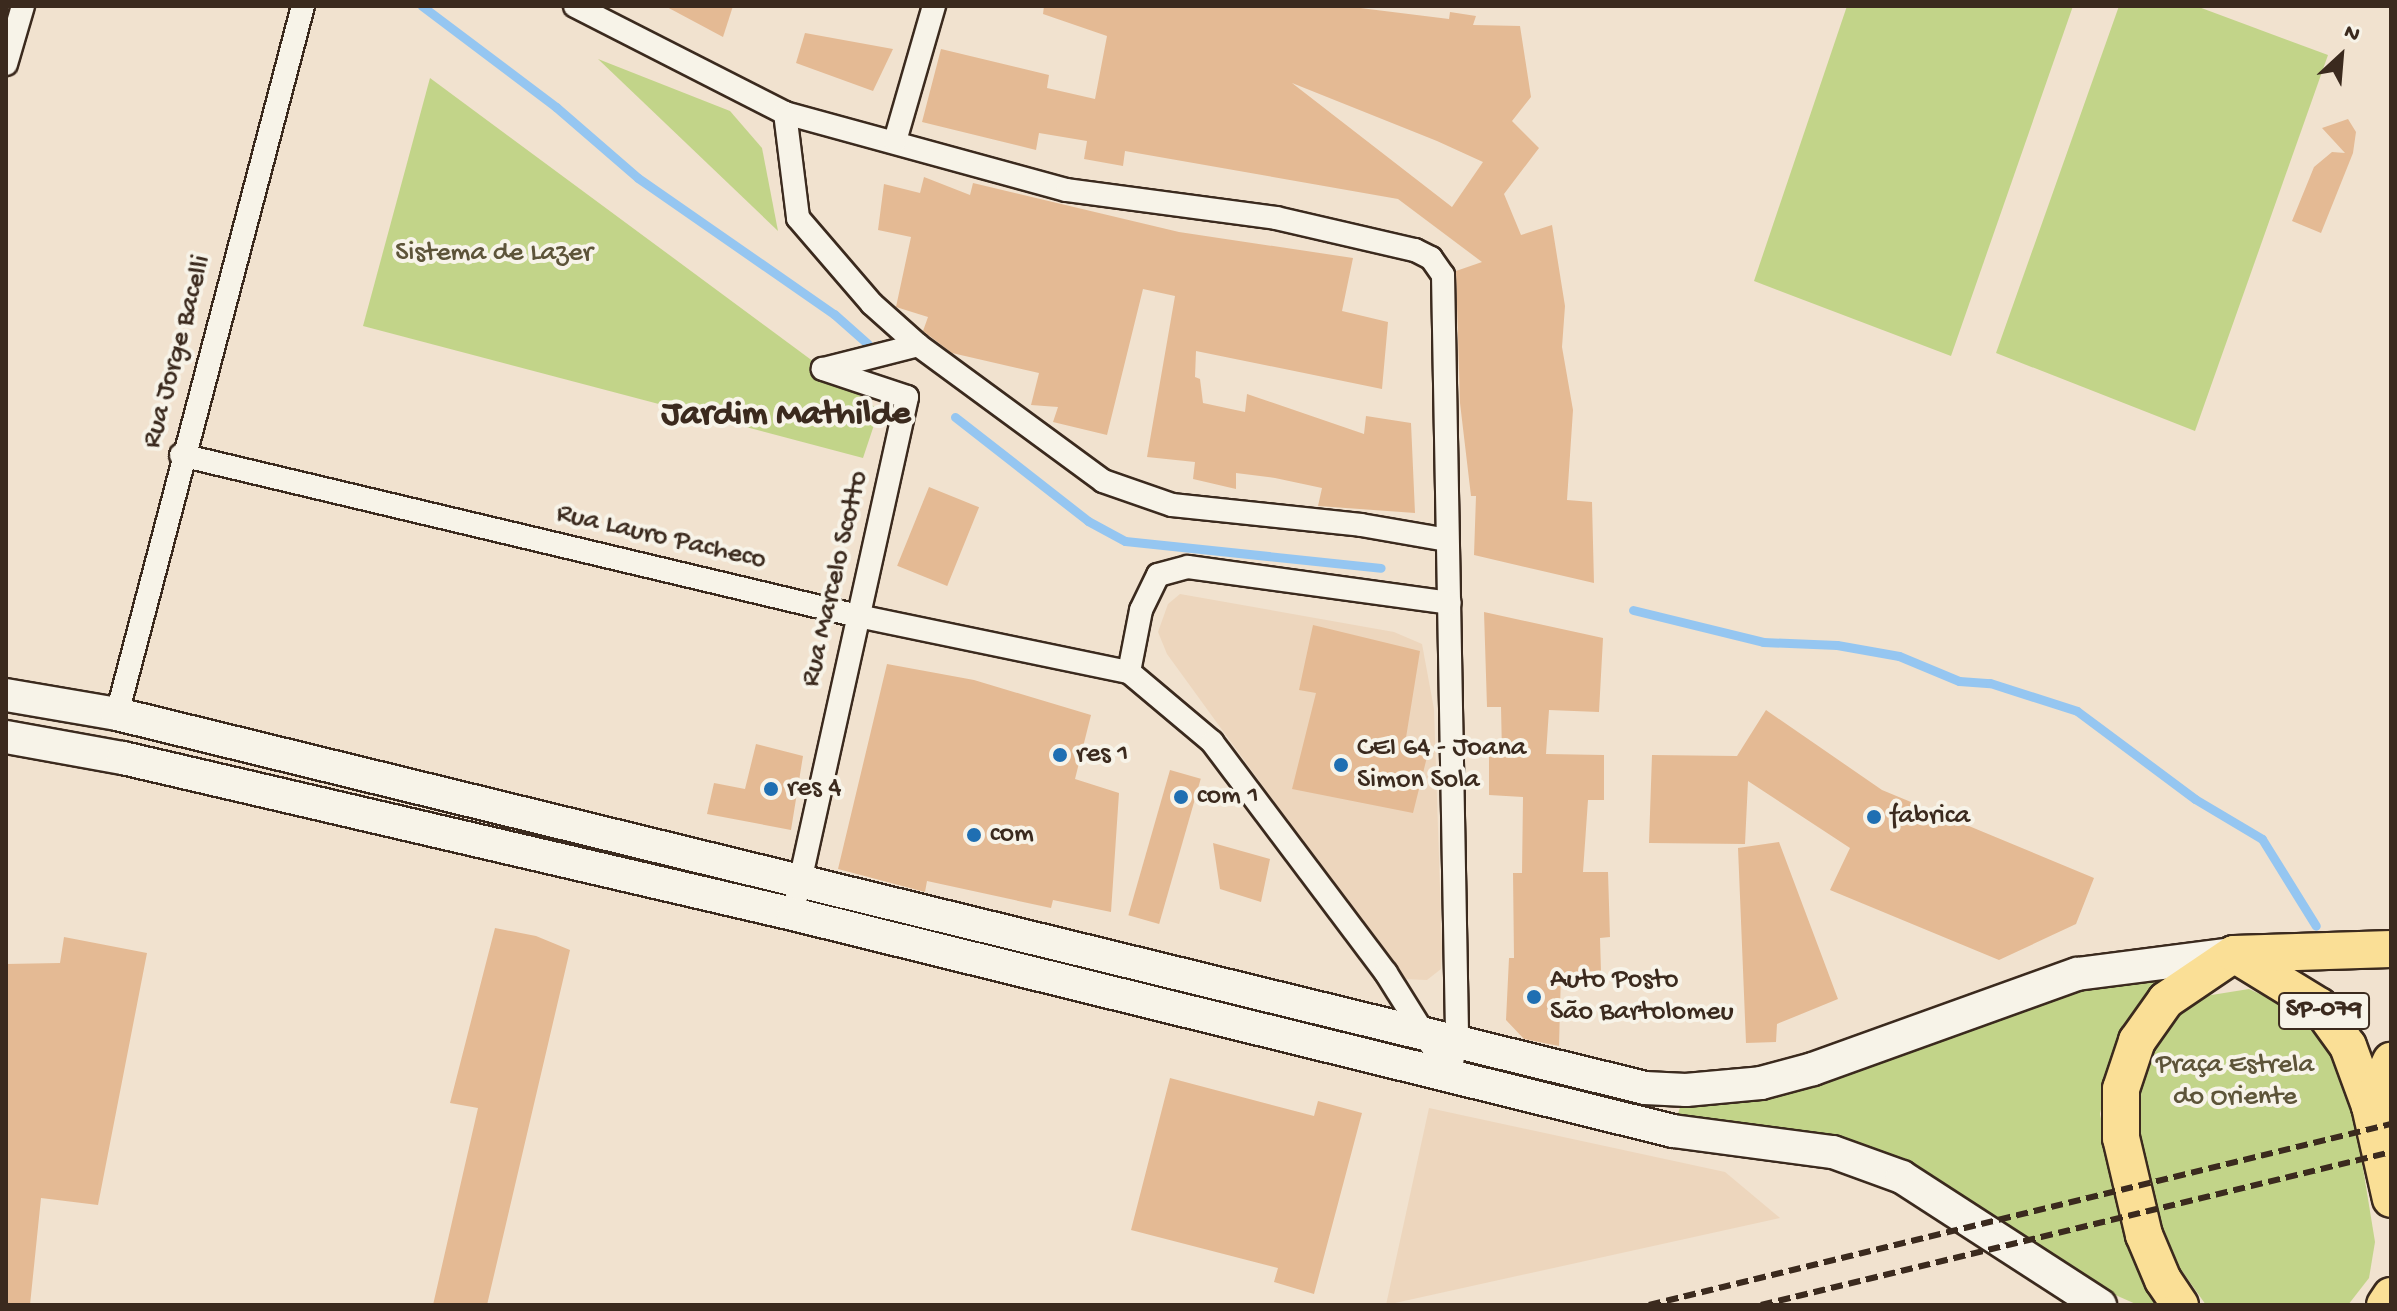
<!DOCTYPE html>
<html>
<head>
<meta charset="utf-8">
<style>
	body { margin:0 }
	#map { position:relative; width:2397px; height:1311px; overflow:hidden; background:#f1e2cf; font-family:"Gochi Hand",sans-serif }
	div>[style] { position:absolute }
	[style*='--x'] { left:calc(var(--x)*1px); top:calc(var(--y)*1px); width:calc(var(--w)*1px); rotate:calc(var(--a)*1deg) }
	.built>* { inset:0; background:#edd6bd }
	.green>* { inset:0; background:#c2d489 }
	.stream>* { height:9px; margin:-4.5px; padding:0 4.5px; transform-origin:4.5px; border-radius:4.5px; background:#95c6f1 }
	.building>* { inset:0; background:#e4ba94; transform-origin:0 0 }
	.roads { filter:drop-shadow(2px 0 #3b2a1e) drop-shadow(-2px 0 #3b2a1e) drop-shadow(0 2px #3b2a1e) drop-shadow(0 -2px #3b2a1e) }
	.minor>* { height:22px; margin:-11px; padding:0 11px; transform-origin:11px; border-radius:11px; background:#f7f3e8 }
	.secondary>* { height:32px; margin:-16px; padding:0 16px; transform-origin:16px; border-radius:16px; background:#f7f3e8 }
	.primary>* { height:36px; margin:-18px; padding:0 18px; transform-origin:18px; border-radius:18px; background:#fadf96 }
	.rail>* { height:6px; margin-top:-3px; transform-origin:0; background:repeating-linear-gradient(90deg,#3b2a1e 0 12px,transparent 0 18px) }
	.dots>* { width:22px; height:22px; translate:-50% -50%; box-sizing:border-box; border:4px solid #f7f3e8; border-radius:50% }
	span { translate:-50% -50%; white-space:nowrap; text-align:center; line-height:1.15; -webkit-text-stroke:8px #f7f3e8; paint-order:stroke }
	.shield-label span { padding:2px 6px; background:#f7f3e8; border:2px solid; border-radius:6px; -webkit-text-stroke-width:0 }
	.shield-label { font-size:26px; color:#3b2a1e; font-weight:700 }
	.park-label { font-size:28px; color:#5d5439 }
	.street-label { font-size:28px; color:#3b2a1e }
	.poi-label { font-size:28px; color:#3b2a1e }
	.left { translate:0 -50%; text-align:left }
	.district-label { font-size:36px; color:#3b2a1e; font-weight:700 }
	.frame { position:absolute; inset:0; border:8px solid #3b2a1e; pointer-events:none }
	.north { position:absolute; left:2301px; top:16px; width:80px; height:80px; -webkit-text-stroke:6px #f7f3e8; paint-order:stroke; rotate:26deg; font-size:22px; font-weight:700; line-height:32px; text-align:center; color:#3b2a1e }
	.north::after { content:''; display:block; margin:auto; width:28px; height:36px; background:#3b2a1e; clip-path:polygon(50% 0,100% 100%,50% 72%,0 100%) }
</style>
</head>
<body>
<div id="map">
	<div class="built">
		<div style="clip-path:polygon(1180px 594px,1394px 632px,1422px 644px,1434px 709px,1442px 947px,1441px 969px,1427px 980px,1403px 979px,1167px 654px,1158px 632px,1168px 604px)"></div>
		<div style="clip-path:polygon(1429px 1108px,1725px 1172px,1780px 1218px,1386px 1305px)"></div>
	</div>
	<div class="green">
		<div style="clip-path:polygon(1847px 6px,2073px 6px,1951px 356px,1754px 281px)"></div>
		<div style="clip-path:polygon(2119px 6px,2196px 6px,2328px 55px,2195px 431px,1996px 353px)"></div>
		<div style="clip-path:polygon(598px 59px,730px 111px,762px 148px,778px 231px)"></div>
		<div style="clip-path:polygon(430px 78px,879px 410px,863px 458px,363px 326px)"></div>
		<div style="clip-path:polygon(2167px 973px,2133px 1011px,2113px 1052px,2100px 1114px,2127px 1244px,2157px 1305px,2138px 1305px,2086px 1282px,1910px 1166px,1872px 1148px,1677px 1117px,1681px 1104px,2107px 983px)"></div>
		<div style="clip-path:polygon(2249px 989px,2288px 1007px,2315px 1027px,2333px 1048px,2350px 1088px,2375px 1242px,2369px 1278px,2348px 1305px,2206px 1305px,2177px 1264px,2160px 1221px,2139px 1151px,2132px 1105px,2146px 1053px,2173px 1014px,2199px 997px)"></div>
	</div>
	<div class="stream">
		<div style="--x:422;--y:6;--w:168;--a:37"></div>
		<div style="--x:556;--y:107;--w:108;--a:40.9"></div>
		<div style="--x:638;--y:178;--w:239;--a:34.8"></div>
		<div style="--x:834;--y:314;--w:45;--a:41.4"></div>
		<div style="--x:955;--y:417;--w:169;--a:38"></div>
		<div style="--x:1088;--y:521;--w:42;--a:28.4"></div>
		<div style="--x:1125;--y:541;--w:257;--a:6"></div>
		<div style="--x:1633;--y:610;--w:134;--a:13.8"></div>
		<div style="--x:1763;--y:642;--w:74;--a:2.3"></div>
		<div style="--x:1837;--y:645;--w:63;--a:10.1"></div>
		<div style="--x:1899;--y:656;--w:65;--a:22.6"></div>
		<div style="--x:1959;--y:681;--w:31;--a:4"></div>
		<div style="--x:1990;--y:683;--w:91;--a:17.8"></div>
		<div style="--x:2077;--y:711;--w:147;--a:36.7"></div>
		<div style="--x:2195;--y:799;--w:78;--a:30.8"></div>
		<div style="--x:2262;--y:839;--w:102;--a:58.2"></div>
	</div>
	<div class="building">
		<div style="clip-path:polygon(665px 6px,733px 6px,723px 37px)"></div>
		<div style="clip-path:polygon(evenodd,1044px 6px,1344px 6px,1449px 19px,1450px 12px,1476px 16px,1473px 25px,1520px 26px,1531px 97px,1512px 121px,1539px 148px,1504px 194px,1521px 235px,1552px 225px,1565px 306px,1562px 347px,1573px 410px,1567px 500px,1592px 502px,1594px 583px,1474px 555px,1476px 496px,1471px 496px,1460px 403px,1456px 271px,1482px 262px,1398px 199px,1125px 151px,1123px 166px,1084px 159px,1087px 141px,1039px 133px,1036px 150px,922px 122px,941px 49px,1049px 75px,1047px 88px,1095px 99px,1107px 36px,1043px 14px,1044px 6px,1292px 83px,1437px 141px,1483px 162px,1452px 207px,1292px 83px)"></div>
		<div style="clip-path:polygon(805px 33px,893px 49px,873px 91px,796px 63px)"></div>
		<div style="clip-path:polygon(2348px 119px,2356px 132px,2353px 153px,2321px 233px,2292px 221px,2314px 167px,2332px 152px,2345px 153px,2322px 128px)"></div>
		<div style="clip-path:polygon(924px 177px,970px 195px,973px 183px,1179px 232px,1353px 258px,1342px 311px,1388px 322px,1382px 389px,1196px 351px,1195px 377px,1200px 379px,1203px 403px,1245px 412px,1247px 394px,1364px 434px,1366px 416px,1411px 423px,1415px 513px,1318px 506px,1322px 488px,1275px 478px,1236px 473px,1236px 489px,1193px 479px,1195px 462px,1147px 457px,1175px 296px,1143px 289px,1107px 435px,1053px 422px,1058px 407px,1031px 405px,1039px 373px,952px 353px,923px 331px,928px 317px,896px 307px,911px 237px,878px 230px,884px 184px,920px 193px)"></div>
		<div style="left:929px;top:487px;width:54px;height:85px;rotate:22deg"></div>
		<div style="clip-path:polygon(1484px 612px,1603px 638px,1599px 712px,1549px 710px,1546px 754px,1604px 755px,1604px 800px,1588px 800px,1583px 872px,1608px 872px,1610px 937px,1600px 938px,1601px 972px,1561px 973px,1559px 1046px,1524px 1039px,1506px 1020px,1509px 958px,1514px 958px,1513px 873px,1522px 873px,1523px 797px,1489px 795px,1489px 754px,1502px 754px,1501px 707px,1487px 707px)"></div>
		<div style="clip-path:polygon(1313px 625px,1420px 651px,1404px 750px,1427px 757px,1413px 813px,1292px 789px,1316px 693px,1299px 690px)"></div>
		<div style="clip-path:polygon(887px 664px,974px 680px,1091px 715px,1075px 779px,1119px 793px,1111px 912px,1053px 900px,1051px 908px,927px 881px,925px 892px,838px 869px)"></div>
		<div style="clip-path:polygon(1766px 710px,1882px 790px,2094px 878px,2076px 924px,1999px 960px,1830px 890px,1850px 848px,1748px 781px,1745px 844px,1649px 843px,1652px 755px,1737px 756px)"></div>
		<div style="clip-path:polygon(756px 744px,803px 756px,791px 830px,707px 814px,714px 783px,745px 789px)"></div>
		<div style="left:1170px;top:770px;width:32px;height:151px;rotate:16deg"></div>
		<div style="clip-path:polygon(1779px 842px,1838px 999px,1777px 1024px,1776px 1042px,1746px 1043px,1738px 848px)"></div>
		<div style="clip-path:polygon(1213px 843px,1270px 859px,1261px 902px,1220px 889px)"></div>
		<div style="clip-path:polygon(495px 928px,536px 936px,570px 950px,487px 1305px,433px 1305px,478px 1108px,450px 1103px)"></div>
		<div style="clip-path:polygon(64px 937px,147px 953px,98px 1205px,41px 1198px,30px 1305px,6px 1305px,6px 964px,60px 963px)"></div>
		<div style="clip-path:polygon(1170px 1078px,1314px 1116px,1318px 1101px,1362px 1113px,1314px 1294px,1274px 1282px,1278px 1268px,1131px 1230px)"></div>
	</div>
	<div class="roads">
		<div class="minor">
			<div style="--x:575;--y:6;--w:236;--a:27"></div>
			<div style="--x:785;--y:113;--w:292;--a:15.3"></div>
			<div style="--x:1067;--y:190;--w:211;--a:7.6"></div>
			<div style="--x:1276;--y:218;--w:143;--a:13"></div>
			<div style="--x:1415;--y:250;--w:18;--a:27"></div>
			<div style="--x:1431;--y:258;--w:21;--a:55"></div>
			<div style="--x:1443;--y:275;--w:759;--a:88.94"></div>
			<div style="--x:1457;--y:1034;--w:42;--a:99.7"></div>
			<div style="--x:6;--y:64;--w:60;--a:-73.7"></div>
			<div style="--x:785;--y:113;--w:106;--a:82.9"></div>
			<div style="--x:798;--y:218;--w:113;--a:49.3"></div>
			<div style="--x:872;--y:304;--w:62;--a:41.7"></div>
			<div style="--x:918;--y:345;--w:230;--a:36.3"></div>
			<div style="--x:1103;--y:481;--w:73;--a:19.2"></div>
			<div style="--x:1172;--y:505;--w:190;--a:6"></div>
			<div style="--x:1361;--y:525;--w:87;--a:9.9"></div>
			<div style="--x:895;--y:141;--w:141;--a:-73.9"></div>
			<div style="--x:824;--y:369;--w:97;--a:-14.3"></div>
			<div style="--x:181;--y:455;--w:696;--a:13.38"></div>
			<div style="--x:858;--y:616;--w:277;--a:11.7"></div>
			<div style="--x:1129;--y:672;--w:109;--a:40.1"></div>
			<div style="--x:1212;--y:742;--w:289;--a:53"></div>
			<div style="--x:1386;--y:973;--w:120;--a:57.9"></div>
			<div style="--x:1129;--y:672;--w:63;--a:-79"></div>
			<div style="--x:1141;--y:610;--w:39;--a:-64"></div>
			<div style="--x:1158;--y:575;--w:31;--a:-15"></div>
			<div style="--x:1188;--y:567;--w:264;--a:7.8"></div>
			<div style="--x:117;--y:714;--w:732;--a:-75.28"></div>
			<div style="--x:797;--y:895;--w:510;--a:-77.54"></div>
			<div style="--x:907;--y:397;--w:89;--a:-161.6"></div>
		</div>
		<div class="secondary">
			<div style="--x:6;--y:695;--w:113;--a:9.7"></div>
			<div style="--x:117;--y:714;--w:1573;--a:13.75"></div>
			<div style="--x:1645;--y:1088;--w:41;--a:2.8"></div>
			<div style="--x:1686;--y:1090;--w:75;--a:-5.3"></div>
			<div style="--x:1761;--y:1083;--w:54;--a:-15.1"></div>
			<div style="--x:1813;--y:1069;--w:281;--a:-19.8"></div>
			<div style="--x:2077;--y:974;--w:158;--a:-7.3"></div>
			<div style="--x:6;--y:737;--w:119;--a:10.2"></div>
			<div style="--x:123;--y:758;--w:688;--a:13.11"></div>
			<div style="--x:793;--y:914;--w:906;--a:13.85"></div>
			<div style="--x:1673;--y:1131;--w:161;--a:7.5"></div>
			<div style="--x:1833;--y:1152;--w:73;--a:19.9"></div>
			<div style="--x:1902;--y:1177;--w:236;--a:32.9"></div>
		</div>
		<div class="primary">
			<div style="--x:2234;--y:954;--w:100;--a:31.5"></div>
			<div style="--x:2319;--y:1006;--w:49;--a:54.1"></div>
			<div style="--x:2348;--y:1046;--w:64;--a:69.9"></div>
			<div style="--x:2370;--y:1106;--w:95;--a:77.3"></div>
			<div style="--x:2370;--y:1106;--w:50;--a:-65"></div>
			<div style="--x:2180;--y:1305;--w:30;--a:-124"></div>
			<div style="--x:2163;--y:1280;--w:49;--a:-112.9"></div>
			<div style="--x:2144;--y:1235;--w:100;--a:-103.3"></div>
			<div style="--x:2121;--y:1138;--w:49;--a:-90"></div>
			<div style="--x:2121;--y:1089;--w:51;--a:-71.6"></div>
			<div style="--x:2137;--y:1041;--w:50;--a:-54.7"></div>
			<div style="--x:2166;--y:1000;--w:82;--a:-34.1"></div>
			<div style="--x:2234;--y:954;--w:157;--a:-1.8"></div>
			<div style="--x:2385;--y:1305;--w:11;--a:-56"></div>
		</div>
	</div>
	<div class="rail">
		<div style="--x:1649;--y:1305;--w:764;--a:-13.71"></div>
		<div style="--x:1761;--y:1305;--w:648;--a:-13.65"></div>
	</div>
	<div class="dots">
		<div style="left:1060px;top:755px;background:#1f6fb2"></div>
		<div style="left:1341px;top:765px;background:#1f6fb2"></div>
		<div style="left:771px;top:789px;background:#1f6fb2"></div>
		<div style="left:1181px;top:797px;background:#1f6fb2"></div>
		<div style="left:1874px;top:817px;background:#1f6fb2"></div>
		<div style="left:974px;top:835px;background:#1f6fb2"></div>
		<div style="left:1534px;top:997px;background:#1f6fb2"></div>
	</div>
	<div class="shield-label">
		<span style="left:2324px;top:1011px">SP-079</span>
	</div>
	<div class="park-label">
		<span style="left:494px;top:254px">Sistema de Lazer</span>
		<span style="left:2235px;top:1082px">Praça Estrela<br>do Oriente</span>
	</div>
	<div class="street-label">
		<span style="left:178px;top:352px;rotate:-75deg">Rua Jorge Bacelli</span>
		<span style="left:661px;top:538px;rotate:13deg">Rua Lauro Pacheco</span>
		<span style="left:836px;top:579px;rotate:-77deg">Rua Marcelo Scotto</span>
	</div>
	<div class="poi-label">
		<span class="left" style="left:1357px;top:765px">CEI 64 - Joana<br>Simon Sola</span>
		<span class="left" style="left:1076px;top:755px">res 1</span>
		<span class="left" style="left:787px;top:789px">res 4</span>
		<span class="left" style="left:1197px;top:797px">com 1</span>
		<span class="left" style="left:1890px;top:817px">fabrica</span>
		<span class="left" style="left:990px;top:835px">com</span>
		<span class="left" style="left:1550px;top:997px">Auto Posto<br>São Bartolomeu</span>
	</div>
	<div class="district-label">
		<span style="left:786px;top:416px">Jardim Mathilde</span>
	</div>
	<div class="frame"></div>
	<div class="north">N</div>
</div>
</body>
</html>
